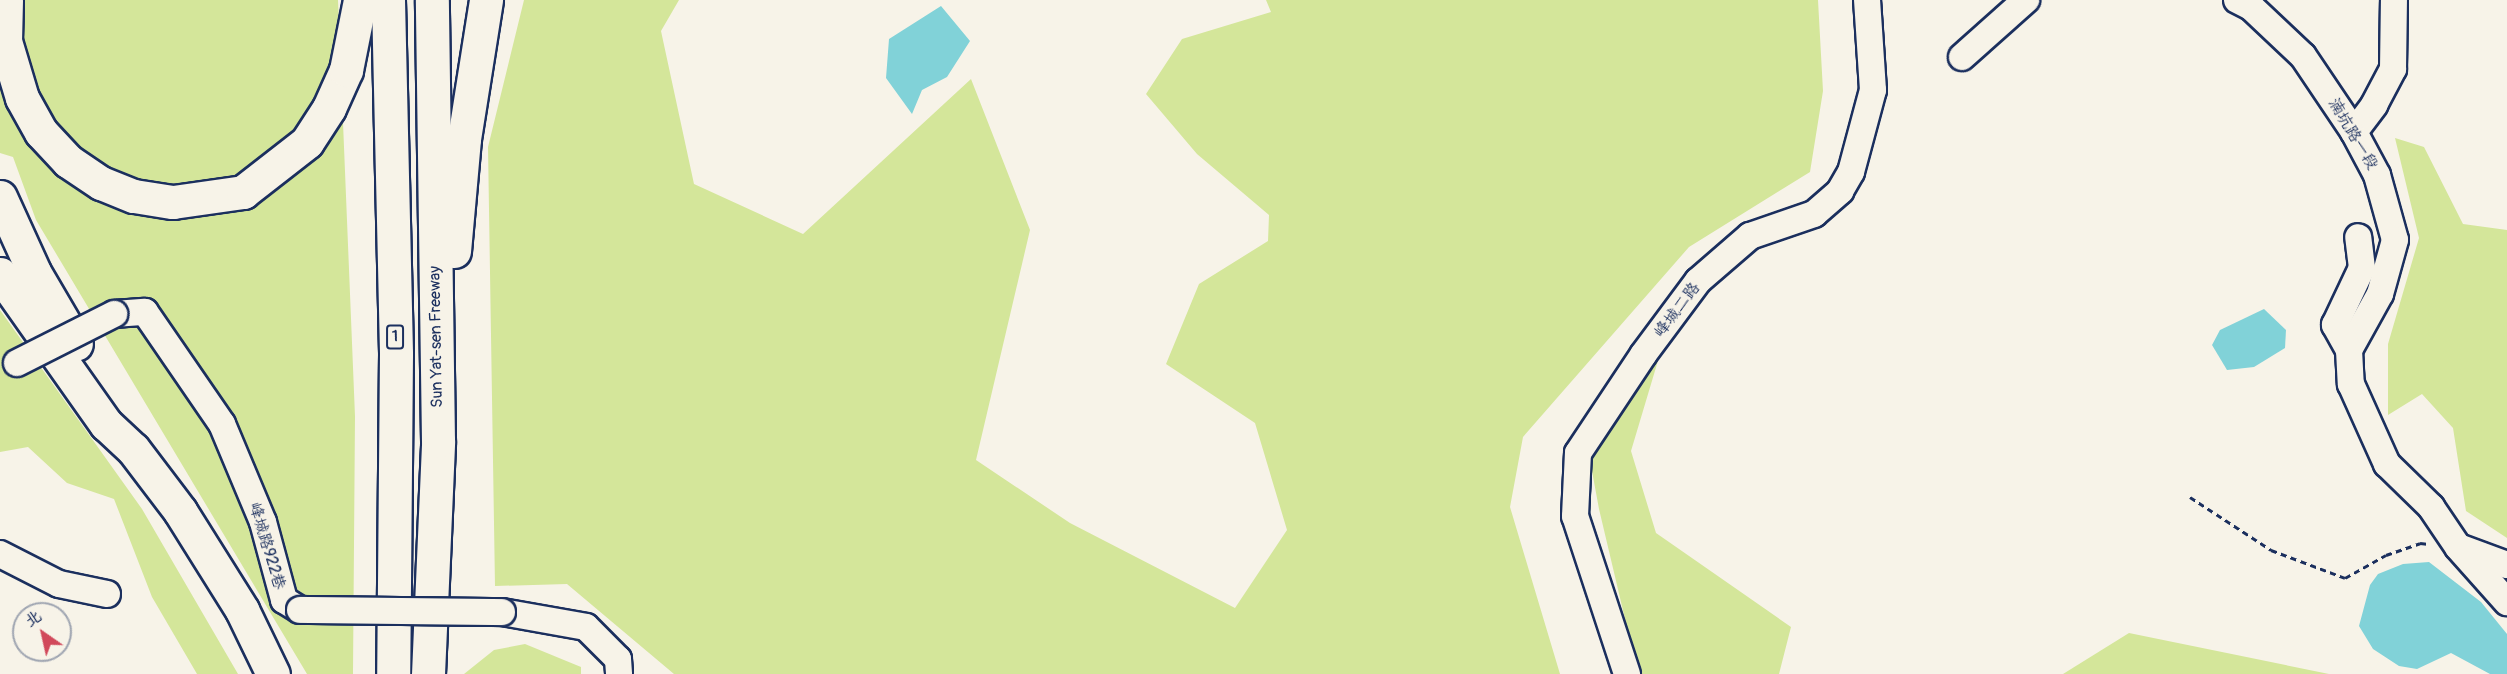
<!DOCTYPE html>
<html>
<head>
<meta charset="utf-8">
<style>
	body { margin:0 }
	#map { position:relative; width:2507px; height:674px; overflow:hidden; background:#f7f3e8; font-family:Pangolin,"LXGW WenKai TC",sans-serif }
	div>[style] { position:absolute }
	[style*='--x'] { left:calc(var(--x)*1px); top:calc(var(--y)*1px); width:calc(var(--w)*1px); rotate:calc(var(--a)*1deg) }
	.green>* { inset:0; background:#d4e69a }
	.water>* { inset:0; background:#81d2d8 }
	.path>* { height:3px; margin-top:-1.5px; transform-origin:0; background:repeating-linear-gradient(90deg,#1b2f5e 0 6px,transparent 0 10.5px) }
	.roads { filter:drop-shadow(2px 0 #1b2f5e) drop-shadow(-2px 0 #1b2f5e) drop-shadow(0 2px #1b2f5e) drop-shadow(0 -2px #1b2f5e) }
	.minor>* { height:26px; margin:-13px; padding:0 13px; transform-origin:13px; border-radius:13px; background:#f7f3e8 }
	.highway>* { height:33px; margin:-16.5px; padding:0 16.5px; transform-origin:16.5px; border-radius:16.5px; background:#f7f3e8 }
	.bridges { filter:drop-shadow(2px 0 #1b2f5e) drop-shadow(-2px 0 #1b2f5e) drop-shadow(0 2px #1b2f5e) drop-shadow(0 -2px #1b2f5e) }
	.minor-bridge>* { height:26px; margin:-13px; padding:0 13px; transform-origin:13px; border-radius:13px; background:#f7f3e8 }
	span { translate:-50% -50%; white-space:nowrap; text-align:center; line-height:1.15; -webkit-text-stroke:6px #f7f3e8; paint-order:stroke }
	.shield-label span { padding:2px 4px; background:#f7f3e8; border:2px solid; border-radius:4px; -webkit-text-stroke-width:0 }
	.shield-label { font-size:15px; color:#1b2f5e; font-weight:700 }
	.street-label { font-size:16px; color:#1b2f5e }
	.north { position:absolute; left:12px; top:602px; width:60px; height:60px; box-sizing:border-box; background:#f7f3e8; border:2px solid #9fa5b1; border-radius:50%; rotate:326deg; font-size:16px; font-weight:700; line-height:24px; text-align:center; color:#1b2f5e }
	.north::after { content:''; display:block; margin:auto; width:21px; height:27px; background:#d1495b; clip-path:polygon(50% 0,100% 100%,50% 72%,0 100%) }
</style>
</head>
<body>
<div id="map">
	<div class="green">
		<div style="clip-path:polygon(0 0,338px 0,355px 416px,353px 674px,307px 674px,36px 220px,13px 157px,0 153px)"></div>
		<div style="clip-path:polygon(524px 0,679px 0,661px 31px,694px 184px,803px 234px,971px 79px,1030px 230px,976px 460px,1070px 523px,1235px 608px,1287px 530px,1255px 423px,1166px 364px,1199px 284px,1268px 241px,1269px 215px,1197px 154px,1146px 94px,1182px 39px,1271px 12px,1266px 0,1818px 0,1823px 91px,1810px 172px,1689px 247px,1523px 437px,1510px 507px,1560px 674px,674px 674px,567px 584px,495px 586px,488px 147px)"></div>
		<div style="clip-path:polygon(2395px 138px,2424px 147px,2463px 224px,2507px 230px,2507px 538px,2466px 511px,2453px 428px,2422px 394px,2388px 415px,2388px 344px,2419px 238px)"></div>
		<div style="clip-path:polygon(0 310px,142px 509px,238px 674px,197px 674px,152px 597px,114px 499px,67px 483px,28px 447px,0 452px)"></div>
		<div style="clip-path:polygon(1660px 354px,1631px 451px,1656px 533px,1791px 627px,1779px 674px,1638px 674px,1599px 509px,1587px 444px)"></div>
		<div style="clip-path:polygon(2129px 633px,2329px 674px,2063px 674px)"></div>
		<div style="clip-path:polygon(525px 644px,581px 667px,581px 674px,464px 674px,494px 650px)"></div>
	</div>
	<div class="water">
		<div style="clip-path:polygon(941px 6px,970px 41px,947px 77px,922px 90px,912px 114px,886px 78px,889px 39px)"></div>
		<div style="clip-path:polygon(2264px 309px,2286px 330px,2285px 348px,2254px 367px,2227px 370px,2212px 345px,2220px 330px)"></div>
		<div style="clip-path:polygon(2429px 562px,2481px 602px,2507px 634px,2507px 674px,2490px 674px,2451px 653px,2417px 669px,2399px 666px,2373px 649px,2359px 626px,2370px 585px,2378px 574px,2403px 564px)"></div>
	</div>
	<div class="path">
		<div style="--x:2190;--y:497;--w:97;--a:33.2"></div>
		<div style="--x:2271;--y:550;--w:79;--a:20.7"></div>
		<div style="--x:2345;--y:578;--w:47;--a:-29.3"></div>
		<div style="--x:2386;--y:555;--w:36;--a:-19"></div>
		<div style="--x:2420;--y:543;--w:9;--a:6"></div>
	</div>
	<div class="roads">
		<div class="minor">
			<div style="--x:2237;--y:0;--w:16;--a:27"></div>
			<div style="--x:2251;--y:7;--w:71;--a:43.3"></div>
			<div style="--x:2303;--y:56;--w:92;--a:56.1"></div>
			<div style="--x:2354;--y:132;--w:49;--a:61.9"></div>
			<div style="--x:2377;--y:175;--w:67;--a:74.5"></div>
			<div style="--x:2395;--y:240;--w:56;--a:105.5"></div>
			<div style="--x:2380;--y:294;--w:64;--a:119"></div>
			<div style="--x:2349;--y:350;--w:34;--a:87"></div>
			<div style="--x:2351;--y:384;--w:88;--a:65.8"></div>
			<div style="--x:2387;--y:464;--w:62;--a:44.3"></div>
			<div style="--x:2431;--y:507;--w:48;--a:56"></div>
			<div style="--x:2458;--y:547;--w:74;--a:48.3"></div>
			<div style="--x:1962;--y:57;--w:86;--a:-41.7"></div>
			<div style="--x:2354;--y:132;--w:34;--a:-53"></div>
			<div style="--x:2374;--y:105;--w:41;--a:-62.2"></div>
			<div style="--x:2393;--y:69;--w:69;--a:-89.2"></div>
			<div style="--x:114;--y:314;--w:31;--a:-4"></div>
			<div style="--x:145;--y:312;--w:136;--a:55.5"></div>
			<div style="--x:222;--y:424;--w:106;--a:67.3"></div>
			<div style="--x:263;--y:522;--w:81;--a:74.9"></div>
			<div style="--x:284;--y:600;--w:19;--a:32"></div>
			<div style="--x:2349;--y:350;--w:29;--a:-119"></div>
			<div style="--x:2335;--y:325;--w:63;--a:-64.7"></div>
			<div style="--x:2362;--y:268;--w:31;--a:-97"></div>
			<div style="--x:2461;--y:548;--w:49;--a:20.3"></div>
			<div style="--x:0;--y:554;--w:66;--a:27"></div>
			<div style="--x:59;--y:584;--w:49;--a:11.8"></div>
			<div style="--x:502;--y:612;--w:85;--a:10.1"></div>
			<div style="--x:586;--y:627;--w:45;--a:45"></div>
			<div style="--x:618;--y:659;--w:15;--a:86"></div>
			<div style="--x:1627;--y:674;--w:166;--a:-108.2"></div>
			<div style="--x:1575;--y:516;--w:63;--a:-87.3"></div>
			<div style="--x:1578;--y:453;--w:118;--a:-56.4"></div>
			<div style="--x:1643;--y:355;--w:92;--a:-53.4"></div>
			<div style="--x:1698;--y:281;--w:69;--a:-40.9"></div>
			<div style="--x:1750;--y:236;--w:68;--a:-19"></div>
			<div style="--x:1814;--y:214;--w:35;--a:-41"></div>
			<div style="--x:1840;--y:191;--w:22;--a:-60"></div>
			<div style="--x:1851;--y:172;--w:85;--a:-75"></div>
			<div style="--x:1873;--y:90;--w:90;--a:-93.8"></div>
		</div>
		<div class="highway">
			<div style="--x:6;--y:0;--w:41;--a:91.4"></div>
			<div style="--x:5;--y:41;--w:59;--a:73.4"></div>
			<div style="--x:22;--y:98;--w:39;--a:61"></div>
			<div style="--x:41;--y:132;--w:40;--a:47"></div>
			<div style="--x:68;--y:161;--w:40;--a:34"></div>
			<div style="--x:101;--y:183;--w:35;--a:22"></div>
			<div style="--x:134;--y:196;--w:39;--a:9"></div>
			<div style="--x:173;--y:202;--w:71;--a:-8.1"></div>
			<div style="--x:243;--y:192;--w:81;--a:-38"></div>
			<div style="--x:307;--y:142;--w:40;--a:-57.1"></div>
			<div style="--x:329;--y:108;--w:42;--a:-65.9"></div>
			<div style="--x:346;--y:70;--w:71;--a:-78.7"></div>
			<div style="--x:388;--y:0;--w:354;--a:88.7"></div>
			<div style="--x:396;--y:354;--w:320;--a:90.5"></div>
			<div style="--x:0;--y:197;--w:82;--a:65.6"></div>
			<div style="--x:34;--y:272;--w:83;--a:59.7"></div>
			<div style="--x:454;--y:251;--w:112;--a:-84.9"></div>
			<div style="--x:464;--y:139;--w:141;--a:-81"></div>
			<div style="--x:0;--y:274;--w:184;--a:54.8"></div>
			<div style="--x:106;--y:424;--w:37;--a:43"></div>
			<div style="--x:133;--y:449;--w:78;--a:52.8"></div>
			<div style="--x:180;--y:511;--w:117;--a:57.9"></div>
			<div style="--x:242;--y:610;--w:71;--a:64.2"></div>
			<div style="--x:428;--y:674;--w:233;--a:-87.5"></div>
			<div style="--x:438;--y:441;--w:441;--a:-90.8"></div>
		</div>
	</div>
	<div class="bridges">
		<div class="minor-bridge">
			<div style="--x:17;--y:363;--w:109;--a:-26.8"></div>
			<div style="--x:300;--y:610;--w:202;--a:0.6"></div>
		</div>
	</div>
	<div class="shield-label">
		<span style="left:395px;top:337px">1</span>
	</div>
	<div class="street-label">
		<span style="left:2353px;top:134px;rotate:59deg">湳坑路一段</span>
		<span style="left:1677px;top:310px;rotate:-53deg">峰城二路</span>
		<span style="left:436px;top:337px;rotate:-91deg">Sun Yat-sen Freeway</span>
		<span style="left:267px;top:546px;rotate:73deg">峰城路922巷</span>
	</div>
	<div class="north">北</div>
</div>
</body>
</html>
